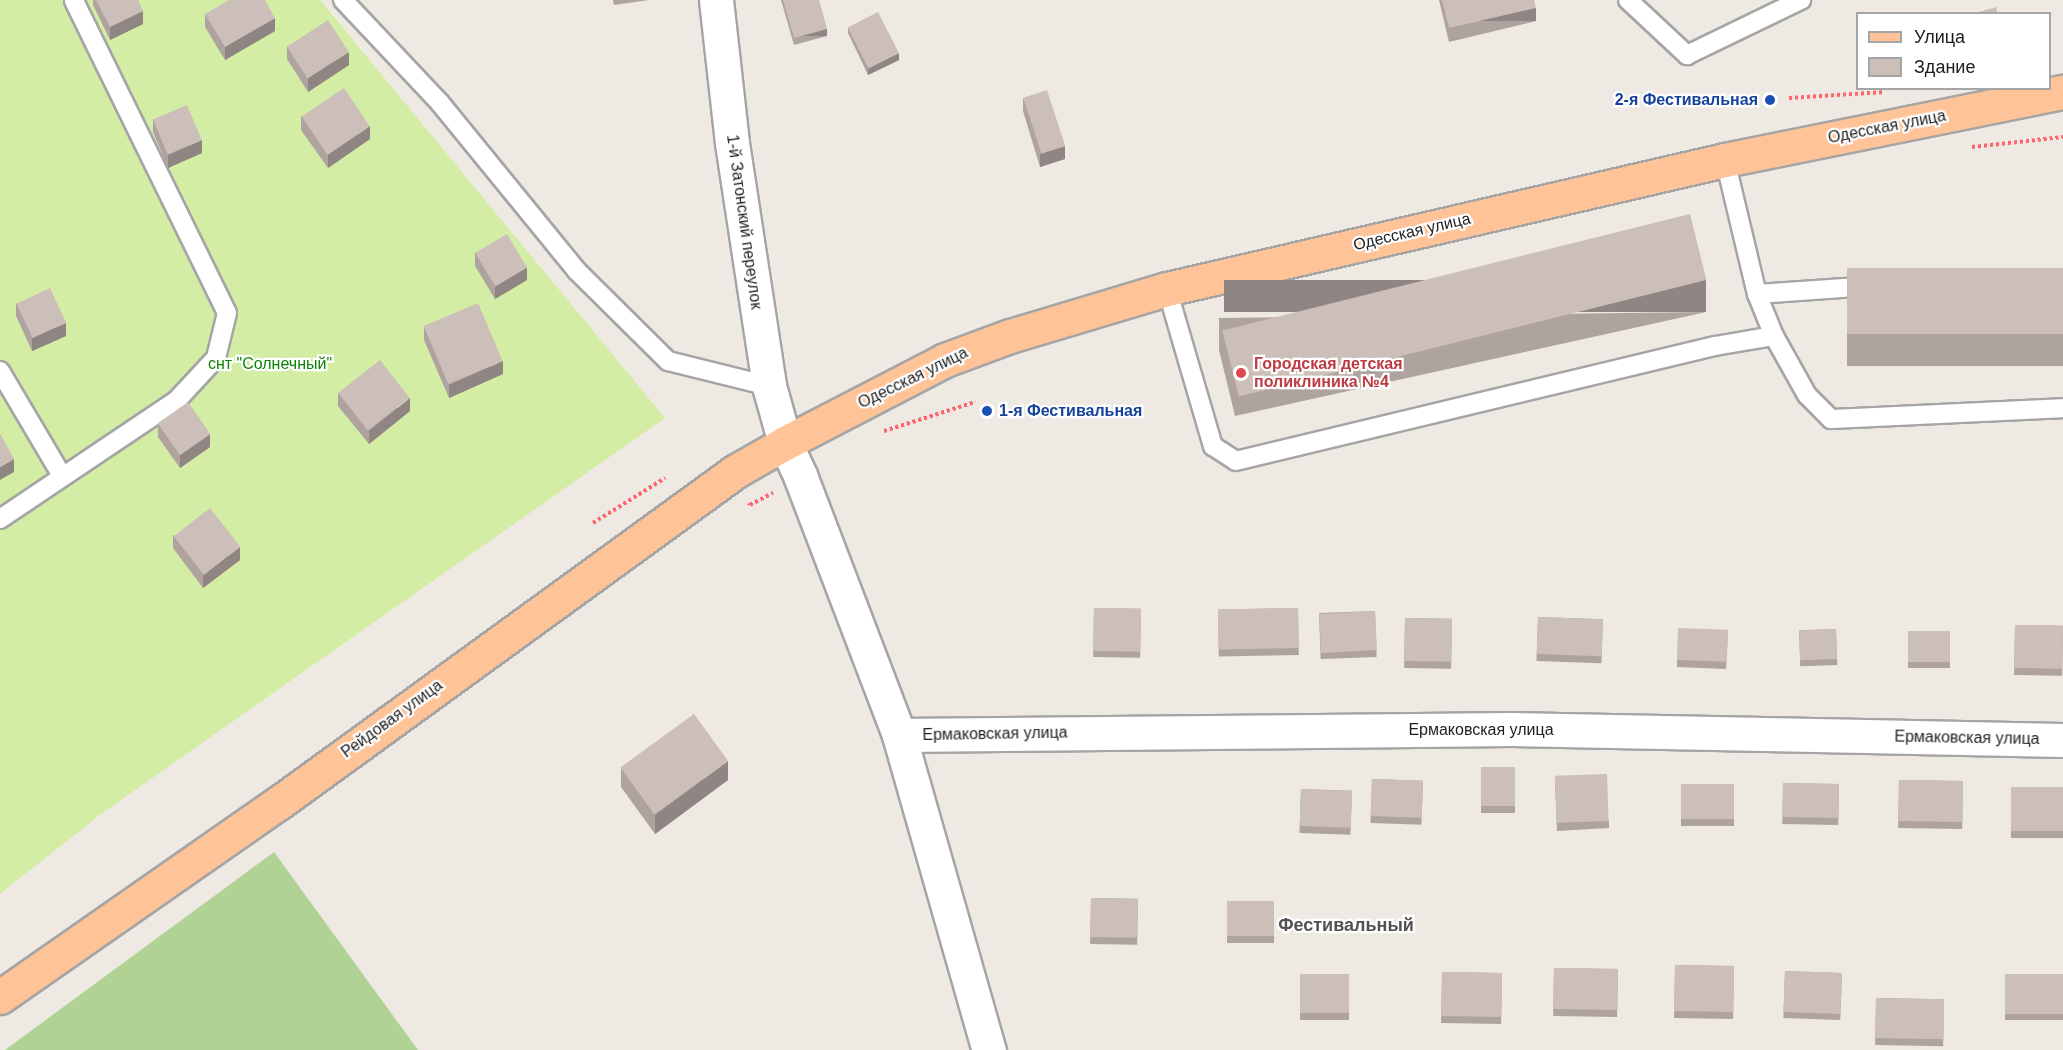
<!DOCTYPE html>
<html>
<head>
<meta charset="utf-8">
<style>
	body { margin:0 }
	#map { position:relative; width:2063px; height:1050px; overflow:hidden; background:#efe9e3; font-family:Helvetica,sans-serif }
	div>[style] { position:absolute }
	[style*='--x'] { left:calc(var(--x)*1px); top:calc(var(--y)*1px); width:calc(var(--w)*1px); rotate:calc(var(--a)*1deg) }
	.grass>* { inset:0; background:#d4eda5 }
	.forest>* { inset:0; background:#b0d294 }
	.path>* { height:4px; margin-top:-2px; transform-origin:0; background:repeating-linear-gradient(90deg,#ff646c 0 3px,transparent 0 6px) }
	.roads { filter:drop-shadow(2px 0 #a5a5a5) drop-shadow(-2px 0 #a5a5a5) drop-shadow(0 2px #a5a5a5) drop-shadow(0 -2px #a5a5a5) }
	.service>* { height:18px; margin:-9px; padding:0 9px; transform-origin:9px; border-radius:9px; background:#fff }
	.minor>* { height:33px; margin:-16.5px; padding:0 16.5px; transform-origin:16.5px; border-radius:16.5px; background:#fff }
	.primary>* { height:33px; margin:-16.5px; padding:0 16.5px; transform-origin:16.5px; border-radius:16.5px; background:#ffc398 }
	.wall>* { inset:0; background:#afa39f; transform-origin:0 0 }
	.shaded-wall>* { inset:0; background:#8f8582; transform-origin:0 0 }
	.building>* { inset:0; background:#ccbeb9; transform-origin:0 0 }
	.dots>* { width:16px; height:16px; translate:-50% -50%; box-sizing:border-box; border:3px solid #fff; border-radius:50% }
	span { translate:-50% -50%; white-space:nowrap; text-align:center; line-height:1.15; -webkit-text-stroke:4.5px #fff; paint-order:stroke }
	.transit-label { font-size:16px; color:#164399; font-weight:700 }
	.right { translate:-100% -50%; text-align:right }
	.left { translate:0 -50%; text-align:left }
	.street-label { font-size:16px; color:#1e1e1e }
	.park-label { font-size:16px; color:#0d8304 }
	.health-label { font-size:16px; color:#be3a42; font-weight:700 }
	.neighbourhood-label { font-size:18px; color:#515151; font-weight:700 }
	.legend { position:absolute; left:1856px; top:12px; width:195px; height:78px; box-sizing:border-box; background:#fff; border:2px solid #a5a5a5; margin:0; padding:8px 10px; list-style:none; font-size:18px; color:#1e1e1e }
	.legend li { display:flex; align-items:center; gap:12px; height:30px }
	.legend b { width:30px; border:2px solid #a5a5a5 }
</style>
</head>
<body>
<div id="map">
	<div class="grass">
		<div style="clip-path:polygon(0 0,320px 0,665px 418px,101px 814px,0 894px)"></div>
	</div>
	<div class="forest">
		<div style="clip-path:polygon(274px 852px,418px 1050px,5px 1050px)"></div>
	</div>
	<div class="path">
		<div style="--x:1789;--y:98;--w:96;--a:-3.6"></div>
		<div style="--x:1972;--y:147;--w:92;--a:-6.3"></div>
		<div style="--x:884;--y:431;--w:96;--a:-17.7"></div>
		<div style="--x:749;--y:503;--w:2;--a:63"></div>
		<div style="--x:750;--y:505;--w:26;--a:-28"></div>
		<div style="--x:593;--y:523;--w:85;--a:-32"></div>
	</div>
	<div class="roads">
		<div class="service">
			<div style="--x:343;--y:0;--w:141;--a:46.7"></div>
			<div style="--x:440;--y:103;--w:217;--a:50.8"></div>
			<div style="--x:577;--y:271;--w:128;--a:44.7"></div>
			<div style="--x:668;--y:361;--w:104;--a:13.9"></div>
			<div style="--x:769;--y:386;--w:5;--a:79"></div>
			<div style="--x:1628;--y:0;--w:81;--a:43"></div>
			<div style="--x:1687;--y:55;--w:127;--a:-25.8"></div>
			<div style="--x:1725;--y:160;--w:138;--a:76.6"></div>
			<div style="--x:1757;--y:294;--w:45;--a:68"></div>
			<div style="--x:1774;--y:336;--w:68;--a:60.8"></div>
			<div style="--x:1807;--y:395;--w:34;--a:45"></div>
			<div style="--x:1831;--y:419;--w:232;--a:-2.7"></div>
			<div style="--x:1167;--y:289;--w:164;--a:73.7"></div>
			<div style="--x:1213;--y:446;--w:27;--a:33"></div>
			<div style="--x:1236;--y:461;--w:493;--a:-13.5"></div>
			<div style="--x:1715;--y:346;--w:60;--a:-9.6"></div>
			<div style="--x:1757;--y:294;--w:113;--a:-4"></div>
			<div style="--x:0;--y:371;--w:122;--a:59.4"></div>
			<div style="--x:0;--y:519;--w:213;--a:-33.9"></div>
			<div style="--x:177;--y:400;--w:57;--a:-47.1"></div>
			<div style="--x:216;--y:358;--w:46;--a:-76.3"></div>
			<div style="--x:227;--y:313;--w:348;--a:-116.1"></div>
		</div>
		<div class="minor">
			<div style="--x:716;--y:0;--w:144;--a:83.6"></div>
			<div style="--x:732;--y:143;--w:246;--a:81.3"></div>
			<div style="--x:769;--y:386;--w:59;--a:74.3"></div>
			<div style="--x:785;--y:443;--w:38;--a:65"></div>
			<div style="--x:801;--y:478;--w:275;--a:69.1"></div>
			<div style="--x:899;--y:735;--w:328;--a:74.1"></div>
			<div style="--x:899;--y:735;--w:612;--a:-0.56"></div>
			<div style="--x:1511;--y:729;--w:552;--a:1.14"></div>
		</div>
		<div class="primary">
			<div style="--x:0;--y:997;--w:341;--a:-34.9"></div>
			<div style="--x:280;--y:802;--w:563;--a:-35.98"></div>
			<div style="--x:736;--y:471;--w:56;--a:-29.7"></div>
			<div style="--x:785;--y:443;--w:180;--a:-27.4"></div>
			<div style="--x:945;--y:360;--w:69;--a:-20.3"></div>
			<div style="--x:1010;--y:336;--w:164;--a:-16.7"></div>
			<div style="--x:1167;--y:289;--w:573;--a:-13.02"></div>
			<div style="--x:1725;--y:160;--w:345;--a:-11.4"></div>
		</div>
	</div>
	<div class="wall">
		<div style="clip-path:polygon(93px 0,138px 0,143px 24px,110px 40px,93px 5px)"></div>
		<div style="clip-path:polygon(613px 0,649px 0,614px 5px)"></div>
		<div style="clip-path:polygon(781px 0,819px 0,827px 36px,794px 45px)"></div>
		<div style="clip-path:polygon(1439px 0,1534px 0,1536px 21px,1449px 42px)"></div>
		<div style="clip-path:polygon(205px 14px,275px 31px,225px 60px,205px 27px)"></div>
		<div style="clip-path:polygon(848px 27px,899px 60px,868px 75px,848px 33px)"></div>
		<div style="clip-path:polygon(287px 46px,349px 65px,308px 92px,287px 59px)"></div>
		<div style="clip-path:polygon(1023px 98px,1065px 159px,1040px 167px,1023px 111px)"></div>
		<div style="clip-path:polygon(301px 116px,370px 139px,328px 168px,301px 130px)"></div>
		<div style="clip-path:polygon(153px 119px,202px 153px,168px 168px,153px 132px)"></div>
		<div style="clip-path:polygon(475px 252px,527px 280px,495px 299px,475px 266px)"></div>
		<div style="left:2063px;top:268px;width:98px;height:216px;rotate:90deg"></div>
		<div style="clip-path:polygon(16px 303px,66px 336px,32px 351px,16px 316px)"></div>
		<div style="clip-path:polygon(1706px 312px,1235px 416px,1219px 350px,1219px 318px)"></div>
		<div style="clip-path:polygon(424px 327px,503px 374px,449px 398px,424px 340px)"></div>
		<div style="clip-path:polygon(338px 393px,410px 411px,369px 444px,338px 406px)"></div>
		<div style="clip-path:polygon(158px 424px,210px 447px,180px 468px,158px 437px)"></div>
		<div style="clip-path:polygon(173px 535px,240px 560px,203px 588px,173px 548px)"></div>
		<div style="left:1094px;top:608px;width:47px;height:49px;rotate:1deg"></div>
		<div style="left:1298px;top:608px;width:47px;height:80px;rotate:89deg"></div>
		<div style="left:1375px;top:611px;width:46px;height:56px;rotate:88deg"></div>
		<div style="left:1538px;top:617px;width:65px;height:44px;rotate:2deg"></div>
		<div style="left:1405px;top:618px;width:47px;height:50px;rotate:1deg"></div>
		<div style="left:2015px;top:625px;width:48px;height:50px;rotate:1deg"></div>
		<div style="left:1836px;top:629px;width:36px;height:37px;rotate:88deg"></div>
		<div style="clip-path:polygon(1728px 630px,1726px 669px,1677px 667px,1677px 660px)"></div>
		<div style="left:1908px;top:631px;width:42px;height:37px"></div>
		<div style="left:1481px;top:767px;width:34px;height:46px"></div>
		<div style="clip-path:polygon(621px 768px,728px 780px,655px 834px,621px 787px)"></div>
		<div style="left:1372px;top:779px;width:51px;height:44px;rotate:2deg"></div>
		<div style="left:1899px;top:780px;width:64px;height:48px;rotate:1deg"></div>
		<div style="clip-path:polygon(1555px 783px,1609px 821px,1609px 828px,1557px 831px)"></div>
		<div style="left:1783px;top:783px;width:56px;height:41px;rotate:1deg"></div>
		<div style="left:1681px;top:784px;width:53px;height:42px"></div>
		<div style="left:2063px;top:787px;width:51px;height:52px;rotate:90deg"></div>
		<div style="left:1301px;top:789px;width:51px;height:44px;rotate:2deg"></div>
		<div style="left:1091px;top:898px;width:47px;height:46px;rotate:1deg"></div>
		<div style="left:1227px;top:901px;width:47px;height:42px"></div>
		<div style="left:1675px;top:965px;width:59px;height:53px;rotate:1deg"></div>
		<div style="left:1554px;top:968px;width:64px;height:48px;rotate:1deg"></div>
		<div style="left:1785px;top:971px;width:57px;height:47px;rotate:2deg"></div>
		<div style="left:1442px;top:972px;width:60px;height:51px;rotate:1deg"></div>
		<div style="left:1300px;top:974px;width:49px;height:46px"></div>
		<div style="left:2005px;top:974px;width:58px;height:46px"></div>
		<div style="left:1876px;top:998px;width:68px;height:47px;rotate:1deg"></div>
	</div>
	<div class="shaded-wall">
		<div style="left:1536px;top:8px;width:13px;height:89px;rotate:90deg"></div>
		<div style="clip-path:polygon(143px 11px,143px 24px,110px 40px,110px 27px)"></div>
		<div style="clip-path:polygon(275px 18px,275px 31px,225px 60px,225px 47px)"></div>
		<div style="left:827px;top:29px;width:7px;height:34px;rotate:90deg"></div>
		<div style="clip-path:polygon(349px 52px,349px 65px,308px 92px,308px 78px)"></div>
		<div style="clip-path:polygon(899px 53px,899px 60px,868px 75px,868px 68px)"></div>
		<div style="clip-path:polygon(370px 126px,370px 139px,328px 168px,328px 155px)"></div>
		<div style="clip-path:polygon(202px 140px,202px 153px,168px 168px,168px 155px)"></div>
		<div style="clip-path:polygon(1065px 146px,1065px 159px,1040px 167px,1040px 154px)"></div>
		<div style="clip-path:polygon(527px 267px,527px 280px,495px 299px,495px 286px)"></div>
		<div style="left:1706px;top:280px;width:32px;height:482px;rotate:90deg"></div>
		<div style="clip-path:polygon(66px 323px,66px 336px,32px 351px,32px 338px)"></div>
		<div style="clip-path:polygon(503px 361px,503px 374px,449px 398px,449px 385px)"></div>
		<div style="clip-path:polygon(410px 398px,410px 411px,369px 444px,369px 431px)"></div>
		<div style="clip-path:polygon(210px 434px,210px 447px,180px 468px,180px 455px)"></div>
		<div style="clip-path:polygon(14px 459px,14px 472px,0 480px,0 467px)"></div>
		<div style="clip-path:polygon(240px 547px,240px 560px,203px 588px,203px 575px)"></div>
		<div style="clip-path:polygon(728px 761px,728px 780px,655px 834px,655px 815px)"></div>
	</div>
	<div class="building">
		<div style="clip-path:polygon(96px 0,138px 0,143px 11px,110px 27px)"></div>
		<div style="clip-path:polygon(229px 0,265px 0,275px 18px,225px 47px,205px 14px)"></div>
		<div style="clip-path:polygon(783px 0,819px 0,827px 29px,794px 38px)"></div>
		<div style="clip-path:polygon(1442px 0,1534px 0,1536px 8px,1449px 28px)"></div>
		<div style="clip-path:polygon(1996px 7px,1998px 14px,1972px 14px)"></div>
		<div style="left:878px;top:12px;width:46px;height:34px;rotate:63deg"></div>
		<div style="left:328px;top:20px;width:38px;height:49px;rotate:57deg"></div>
		<div style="left:344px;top:88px;width:46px;height:51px;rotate:56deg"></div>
		<div style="left:1047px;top:90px;width:59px;height:25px;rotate:72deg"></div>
		<div style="left:187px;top:105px;width:38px;height:37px;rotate:67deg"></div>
		<div style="left:1690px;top:214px;width:68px;height:482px;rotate:76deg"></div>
		<div style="left:507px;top:234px;width:39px;height:37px;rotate:59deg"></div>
		<div style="left:2063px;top:268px;width:66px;height:216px;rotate:90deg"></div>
		<div style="left:50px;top:288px;width:38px;height:37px;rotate:65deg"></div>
		<div style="left:478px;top:303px;width:63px;height:59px;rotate:67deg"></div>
		<div style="left:380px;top:360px;width:48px;height:53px;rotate:52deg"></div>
		<div style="left:188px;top:402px;width:39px;height:37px;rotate:55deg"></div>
		<div style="clip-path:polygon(0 433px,14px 459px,0 467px)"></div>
		<div style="left:210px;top:508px;width:49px;height:46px;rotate:52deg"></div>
		<div style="left:1094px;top:608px;width:47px;height:43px;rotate:1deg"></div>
		<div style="left:1298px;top:608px;width:40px;height:80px;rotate:89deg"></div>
		<div style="left:1375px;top:611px;width:39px;height:56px;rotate:87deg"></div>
		<div style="left:1538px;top:617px;width:65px;height:37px;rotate:2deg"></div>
		<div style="left:1405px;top:618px;width:47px;height:43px;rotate:1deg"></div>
		<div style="left:2015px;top:625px;width:48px;height:43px;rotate:1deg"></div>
		<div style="left:1678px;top:628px;width:50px;height:32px;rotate:2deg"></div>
		<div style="left:1836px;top:629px;width:30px;height:37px;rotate:88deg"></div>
		<div style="left:1908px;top:631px;width:42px;height:31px"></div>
		<div style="left:694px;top:714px;width:58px;height:91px;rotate:54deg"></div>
		<div style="left:1481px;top:767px;width:34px;height:39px"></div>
		<div style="left:1607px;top:774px;width:47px;height:52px;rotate:88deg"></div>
		<div style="left:1372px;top:779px;width:51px;height:37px;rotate:2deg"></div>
		<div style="left:1899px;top:780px;width:64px;height:41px;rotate:1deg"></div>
		<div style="left:1783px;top:783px;width:56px;height:34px;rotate:1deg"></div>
		<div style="left:1681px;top:784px;width:53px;height:35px"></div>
		<div style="left:2063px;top:787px;width:44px;height:52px;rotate:90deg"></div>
		<div style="left:1301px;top:789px;width:51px;height:37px;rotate:2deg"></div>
		<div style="left:1091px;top:898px;width:47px;height:39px;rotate:1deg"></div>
		<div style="left:1227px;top:901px;width:47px;height:35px"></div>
		<div style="left:1675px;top:965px;width:59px;height:46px;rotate:1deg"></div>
		<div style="left:1554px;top:968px;width:64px;height:41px;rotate:1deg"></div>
		<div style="left:1785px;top:971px;width:57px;height:41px;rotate:2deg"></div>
		<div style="left:1442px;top:972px;width:60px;height:44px;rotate:1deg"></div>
		<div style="left:1300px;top:974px;width:49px;height:39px"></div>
		<div style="left:2005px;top:974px;width:58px;height:40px"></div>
		<div style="left:1876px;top:998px;width:68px;height:40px;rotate:1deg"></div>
	</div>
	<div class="dots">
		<div style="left:1770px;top:100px;background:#1a4fb4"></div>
		<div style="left:1241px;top:373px;background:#e0444e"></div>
		<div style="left:987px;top:411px;background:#1a4fb4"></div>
	</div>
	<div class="transit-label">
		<span class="right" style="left:1758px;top:100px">2-я Фестивальная</span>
		<span class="left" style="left:999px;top:411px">1-я Фестивальная</span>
	</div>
	<div class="street-label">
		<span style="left:1887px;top:127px;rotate:-11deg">Одесская улица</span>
		<span style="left:744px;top:222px;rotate:82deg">1-й Затонский переулок</span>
		<span style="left:1412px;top:232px;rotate:-13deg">Одесская улица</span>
		<span style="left:913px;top:378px;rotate:-26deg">Одесская улица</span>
		<span style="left:392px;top:719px;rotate:-36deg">Рейдовая улица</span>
		<span style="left:1481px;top:730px">Ермаковская улица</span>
		<span style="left:995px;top:734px;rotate:-1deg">Ермаковская улица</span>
		<span style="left:1967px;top:738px;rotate:1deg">Ермаковская улица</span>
	</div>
	<div class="park-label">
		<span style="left:270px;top:364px">снт "Солнечный"</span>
	</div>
	<div class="health-label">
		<span class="left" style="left:1254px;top:373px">Городская детская<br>поликлиника №4</span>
	</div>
	<div class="neighbourhood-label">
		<span style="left:1346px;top:925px">Фестивальный</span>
	</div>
	<ul class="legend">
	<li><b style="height:8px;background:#ffc398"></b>Улица</li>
	<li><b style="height:16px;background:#ccbeb9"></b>Здание</li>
	</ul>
</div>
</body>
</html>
